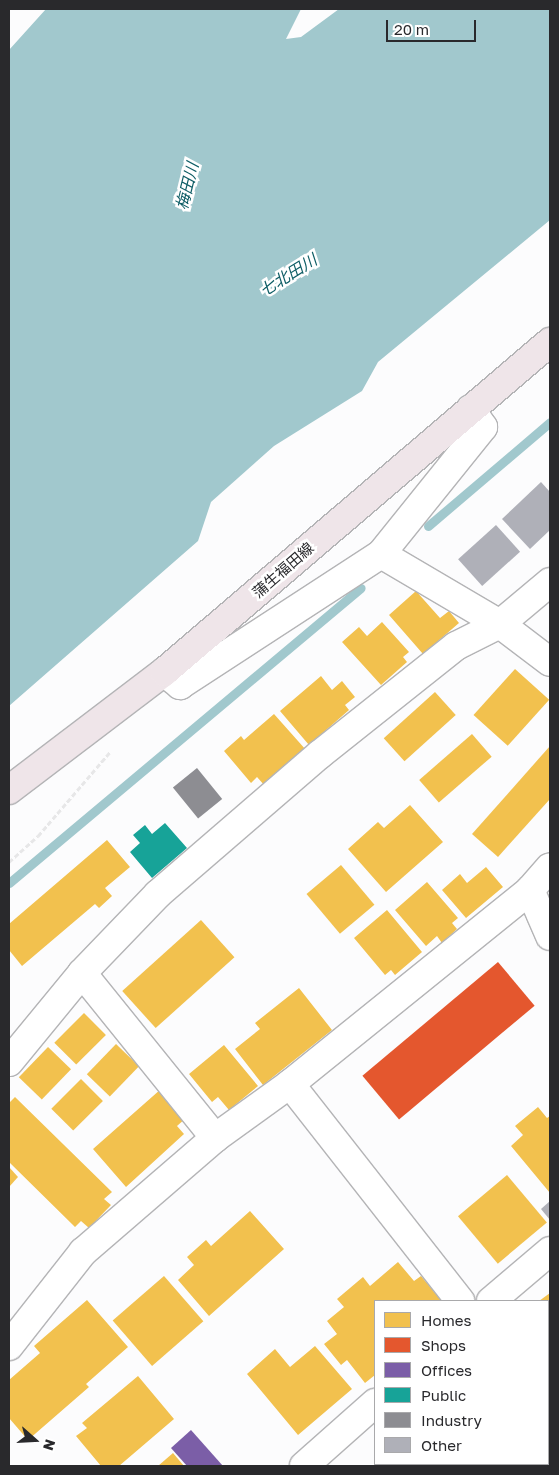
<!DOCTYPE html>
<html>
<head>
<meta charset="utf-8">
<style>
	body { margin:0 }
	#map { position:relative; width:559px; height:1475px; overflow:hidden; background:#fcfcfd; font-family:"Golos Text","Noto Sans JP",sans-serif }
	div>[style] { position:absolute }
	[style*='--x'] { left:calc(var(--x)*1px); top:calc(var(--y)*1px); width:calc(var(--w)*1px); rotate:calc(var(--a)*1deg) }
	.water>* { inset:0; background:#a1c8cd }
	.homes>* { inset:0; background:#f2c14e; transform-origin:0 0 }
	.shops>* { inset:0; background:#e4572e; transform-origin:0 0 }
	.offices>* { inset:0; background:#7b5ea7 }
	.public>* { inset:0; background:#17a398 }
	.industry>* { inset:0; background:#8d8d92; transform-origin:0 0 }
	.stream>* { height:9px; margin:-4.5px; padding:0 4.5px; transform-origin:4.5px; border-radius:4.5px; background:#a1c8cd }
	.building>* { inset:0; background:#afb0b8; transform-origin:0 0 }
	.path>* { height:3px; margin-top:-1.5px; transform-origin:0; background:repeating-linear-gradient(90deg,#e7e7e8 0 5px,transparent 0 7.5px) }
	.roads { filter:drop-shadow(1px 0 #b4b4b6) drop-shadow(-1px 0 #b4b4b6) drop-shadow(0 1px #b4b4b6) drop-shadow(0 -1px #b4b4b6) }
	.minor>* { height:28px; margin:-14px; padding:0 14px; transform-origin:14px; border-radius:14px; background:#fff }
	.major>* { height:28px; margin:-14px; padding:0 14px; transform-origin:14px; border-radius:14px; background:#efe5e9 }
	span { translate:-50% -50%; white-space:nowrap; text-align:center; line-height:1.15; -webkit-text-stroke:5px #fff; paint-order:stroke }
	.street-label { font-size:15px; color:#29292c }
	.water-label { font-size:16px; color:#0e5d65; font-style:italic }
	.frame { position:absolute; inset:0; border:10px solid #29292c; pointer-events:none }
	.legend { position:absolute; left:374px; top:1300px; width:175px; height:165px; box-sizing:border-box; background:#fff; border:1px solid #a9a9ab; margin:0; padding:6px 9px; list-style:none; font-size:15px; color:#29292c }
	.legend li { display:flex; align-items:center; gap:10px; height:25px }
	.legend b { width:25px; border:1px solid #a9a9ab }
	.north { position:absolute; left:10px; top:1415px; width:50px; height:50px; -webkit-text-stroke:4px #fff; paint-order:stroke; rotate:109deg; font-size:14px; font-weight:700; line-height:20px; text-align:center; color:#29292c }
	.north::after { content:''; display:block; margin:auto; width:18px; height:22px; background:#29292c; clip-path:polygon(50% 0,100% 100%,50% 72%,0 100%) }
	.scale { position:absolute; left:386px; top:20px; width:90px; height:22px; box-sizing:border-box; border:2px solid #29292c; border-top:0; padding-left:6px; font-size:15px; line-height:18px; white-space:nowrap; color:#29292c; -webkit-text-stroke:4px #fff; paint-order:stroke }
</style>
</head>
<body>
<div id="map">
	<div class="water">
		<div style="clip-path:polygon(46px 9px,301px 9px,286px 39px,301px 37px,339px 9px,550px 9px,550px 220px,378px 362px,362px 391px,274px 446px,211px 502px,198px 541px,9px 706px,9px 50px)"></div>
	</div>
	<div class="homes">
		<div style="clip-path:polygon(416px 591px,440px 618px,449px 611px,459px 623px,423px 654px,389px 615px)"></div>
		<div style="clip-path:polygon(382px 622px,409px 652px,403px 657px,407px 662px,381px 685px,342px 642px,359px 627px,367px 636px)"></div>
		<div style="left:515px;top:669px;width:46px;height:62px;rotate:42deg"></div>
		<div style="clip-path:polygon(321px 676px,332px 690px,342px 681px,355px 697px,345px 705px,349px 710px,309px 745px,280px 711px)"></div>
		<div style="left:435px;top:692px;width:31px;height:69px;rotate:48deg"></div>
		<div style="clip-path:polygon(274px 714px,306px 750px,265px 786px,257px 777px,251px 783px,224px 751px,241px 736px,244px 740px)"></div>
		<div style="left:472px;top:734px;width:30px;height:70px;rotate:49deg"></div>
		<div style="clip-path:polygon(550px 746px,550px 799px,498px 857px,472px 834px)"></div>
		<div style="clip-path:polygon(410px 805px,443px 842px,386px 892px,348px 849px,378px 822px,384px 828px)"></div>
		<div style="clip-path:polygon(107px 840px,130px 867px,105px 888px,112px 896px,99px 908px,95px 904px,22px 966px,9px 950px,9px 924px)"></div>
		<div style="left:341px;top:865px;width:52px;height:45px;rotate:50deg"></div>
		<div style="clip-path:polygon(486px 867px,503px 887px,466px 918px,442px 890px,460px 874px,467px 883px)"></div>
		<div style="clip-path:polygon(427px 882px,458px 918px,452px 923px,457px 929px,442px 943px,437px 936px,426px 946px,395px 910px)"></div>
		<div style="clip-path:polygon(387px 910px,422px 952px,395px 975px,391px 970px,385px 975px,354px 938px)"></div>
		<div style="left:201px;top:920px;width:50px;height:106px;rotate:48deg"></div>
		<div style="clip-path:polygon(299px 988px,332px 1030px,263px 1085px,235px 1049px,260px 1029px,255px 1023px)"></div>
		<div style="left:84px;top:1013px;width:31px;height:42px;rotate:45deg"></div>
		<div style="left:116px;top:1044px;width:32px;height:42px;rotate:44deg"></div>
		<div style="clip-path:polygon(224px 1045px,258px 1086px,229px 1110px,218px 1097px,212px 1102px,189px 1074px)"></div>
		<div style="left:48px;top:1047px;width:32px;height:42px;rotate:44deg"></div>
		<div style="left:81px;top:1079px;width:31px;height:42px;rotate:45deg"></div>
		<div style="clip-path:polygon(161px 1089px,186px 1118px,177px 1126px,184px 1134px,126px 1187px,93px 1149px)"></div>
		<div style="clip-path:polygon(15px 1097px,112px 1192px,104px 1199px,111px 1205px,89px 1228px,81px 1221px,75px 1227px,9px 1162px,9px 1103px)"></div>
		<div style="clip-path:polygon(538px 1107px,547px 1118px,550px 1116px,550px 1193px,511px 1146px,523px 1135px,515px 1126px)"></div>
		<div style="clip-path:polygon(9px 1167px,18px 1177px,9px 1187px)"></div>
		<div style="left:507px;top:1175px;width:62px;height:64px;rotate:50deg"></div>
		<div style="clip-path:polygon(250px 1211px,284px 1249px,209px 1316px,178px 1280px,194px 1265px,187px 1257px,206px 1240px,211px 1246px)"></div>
		<div style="clip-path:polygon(398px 1262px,414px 1281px,421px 1276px,442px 1301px,375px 1301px,375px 1375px,365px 1383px,347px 1360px,341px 1365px,324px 1344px,337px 1334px,327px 1321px,344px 1307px,337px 1299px,363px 1277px,370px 1286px)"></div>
		<div style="left:164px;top:1276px;width:60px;height:68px;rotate:49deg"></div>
		<div style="clip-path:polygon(550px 1293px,550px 1338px,549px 1340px,548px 1301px,539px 1301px)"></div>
		<div style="clip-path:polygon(87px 1300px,128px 1347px,86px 1384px,89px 1387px,28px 1440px,9px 1418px,9px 1380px,40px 1353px,34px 1346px)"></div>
		<div style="clip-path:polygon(315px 1346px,352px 1389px,298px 1435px,247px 1374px,275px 1349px,290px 1367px)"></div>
		<div style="clip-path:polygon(138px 1376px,174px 1419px,119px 1466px,101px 1466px,76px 1436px,87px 1428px,82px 1423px)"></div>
		<div style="clip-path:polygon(173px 1453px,184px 1466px,158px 1466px)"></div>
	</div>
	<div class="shops">
		<div style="left:498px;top:962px;width:57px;height:177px;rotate:50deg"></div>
	</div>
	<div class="offices">
		<div style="clip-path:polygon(191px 1430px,223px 1466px,187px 1466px,171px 1448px)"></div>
	</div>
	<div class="public">
		<div style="clip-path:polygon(165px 823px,187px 848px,152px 878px,130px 852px,140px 843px,133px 835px,145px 825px,152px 834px)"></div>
	</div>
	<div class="industry">
		<div style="left:197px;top:768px;width:40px;height:31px;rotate:51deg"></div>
	</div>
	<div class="stream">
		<div style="--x:428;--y:526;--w:160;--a:-40.4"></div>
		<div style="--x:9;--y:883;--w:459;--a:-40"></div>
	</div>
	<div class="building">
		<div style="clip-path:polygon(541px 482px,550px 492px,550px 530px,530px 549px,502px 519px)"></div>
		<div style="left:496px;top:525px;width:36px;height:51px;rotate:48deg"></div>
		<div style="clip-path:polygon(550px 1201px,550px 1220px,541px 1209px)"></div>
	</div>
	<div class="path">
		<div style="--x:9;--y:862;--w:39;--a:-42"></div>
		<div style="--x:38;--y:836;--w:111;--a:-49.4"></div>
	</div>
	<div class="roads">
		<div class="minor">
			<div style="--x:381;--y:554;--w:163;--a:-51.2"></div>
			<div style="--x:483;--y:427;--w:22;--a:-124"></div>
			<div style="--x:164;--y:672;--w:21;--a:39"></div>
			<div style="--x:180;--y:685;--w:240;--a:-33.1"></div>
			<div style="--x:381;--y:554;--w:138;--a:30.5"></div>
			<div style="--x:500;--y:624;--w:63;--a:37.2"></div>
			<div style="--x:530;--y:890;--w:50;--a:66.5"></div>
			<div style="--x:82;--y:973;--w:212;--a:51.1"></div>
			<div style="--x:9;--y:1062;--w:115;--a:-50.6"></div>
			<div style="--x:82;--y:973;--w:110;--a:-46.1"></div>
			<div style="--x:158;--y:894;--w:213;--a:-40.8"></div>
			<div style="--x:319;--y:755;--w:175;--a:-38.5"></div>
			<div style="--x:456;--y:646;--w:49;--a:-26.6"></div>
			<div style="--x:500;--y:624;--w:65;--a:-40"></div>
			<div style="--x:290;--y:1084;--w:276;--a:51.9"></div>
			<div style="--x:491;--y:1301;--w:77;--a:-40.3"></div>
			<div style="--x:9;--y:1346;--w:120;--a:-51.8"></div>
			<div style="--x:83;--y:1252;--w:174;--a:-40.8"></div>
			<div style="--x:215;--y:1138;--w:92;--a:-35.8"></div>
			<div style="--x:290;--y:1084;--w:309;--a:-38.9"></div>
			<div style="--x:530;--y:890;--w:30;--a:-49"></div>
			<div style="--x:548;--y:1433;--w:4;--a:56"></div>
			<div style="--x:304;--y:1466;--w:95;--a:-41.6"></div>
		</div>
		<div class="major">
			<div style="--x:9;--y:790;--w:195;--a:-37.3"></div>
			<div style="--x:164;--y:672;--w:508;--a:-40.53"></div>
		</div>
	</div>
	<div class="street-label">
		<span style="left:283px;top:570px;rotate:-41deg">蒲生福田線</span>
	</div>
	<div class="water-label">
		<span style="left:187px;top:186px;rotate:-76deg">梅田川</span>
		<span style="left:288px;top:275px;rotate:-32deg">七北田川</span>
	</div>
	<div class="frame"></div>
	<ul class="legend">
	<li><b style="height:14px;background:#f2c14e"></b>Homes</li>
	<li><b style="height:14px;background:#e4572e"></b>Shops</li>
	<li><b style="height:14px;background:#7b5ea7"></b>Offices</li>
	<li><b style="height:14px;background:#17a398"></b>Public</li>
	<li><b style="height:14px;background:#8d8d92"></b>Industry</li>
	<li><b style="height:14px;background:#afb0b8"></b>Other</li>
	</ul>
	<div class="north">N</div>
	<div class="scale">20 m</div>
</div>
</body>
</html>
